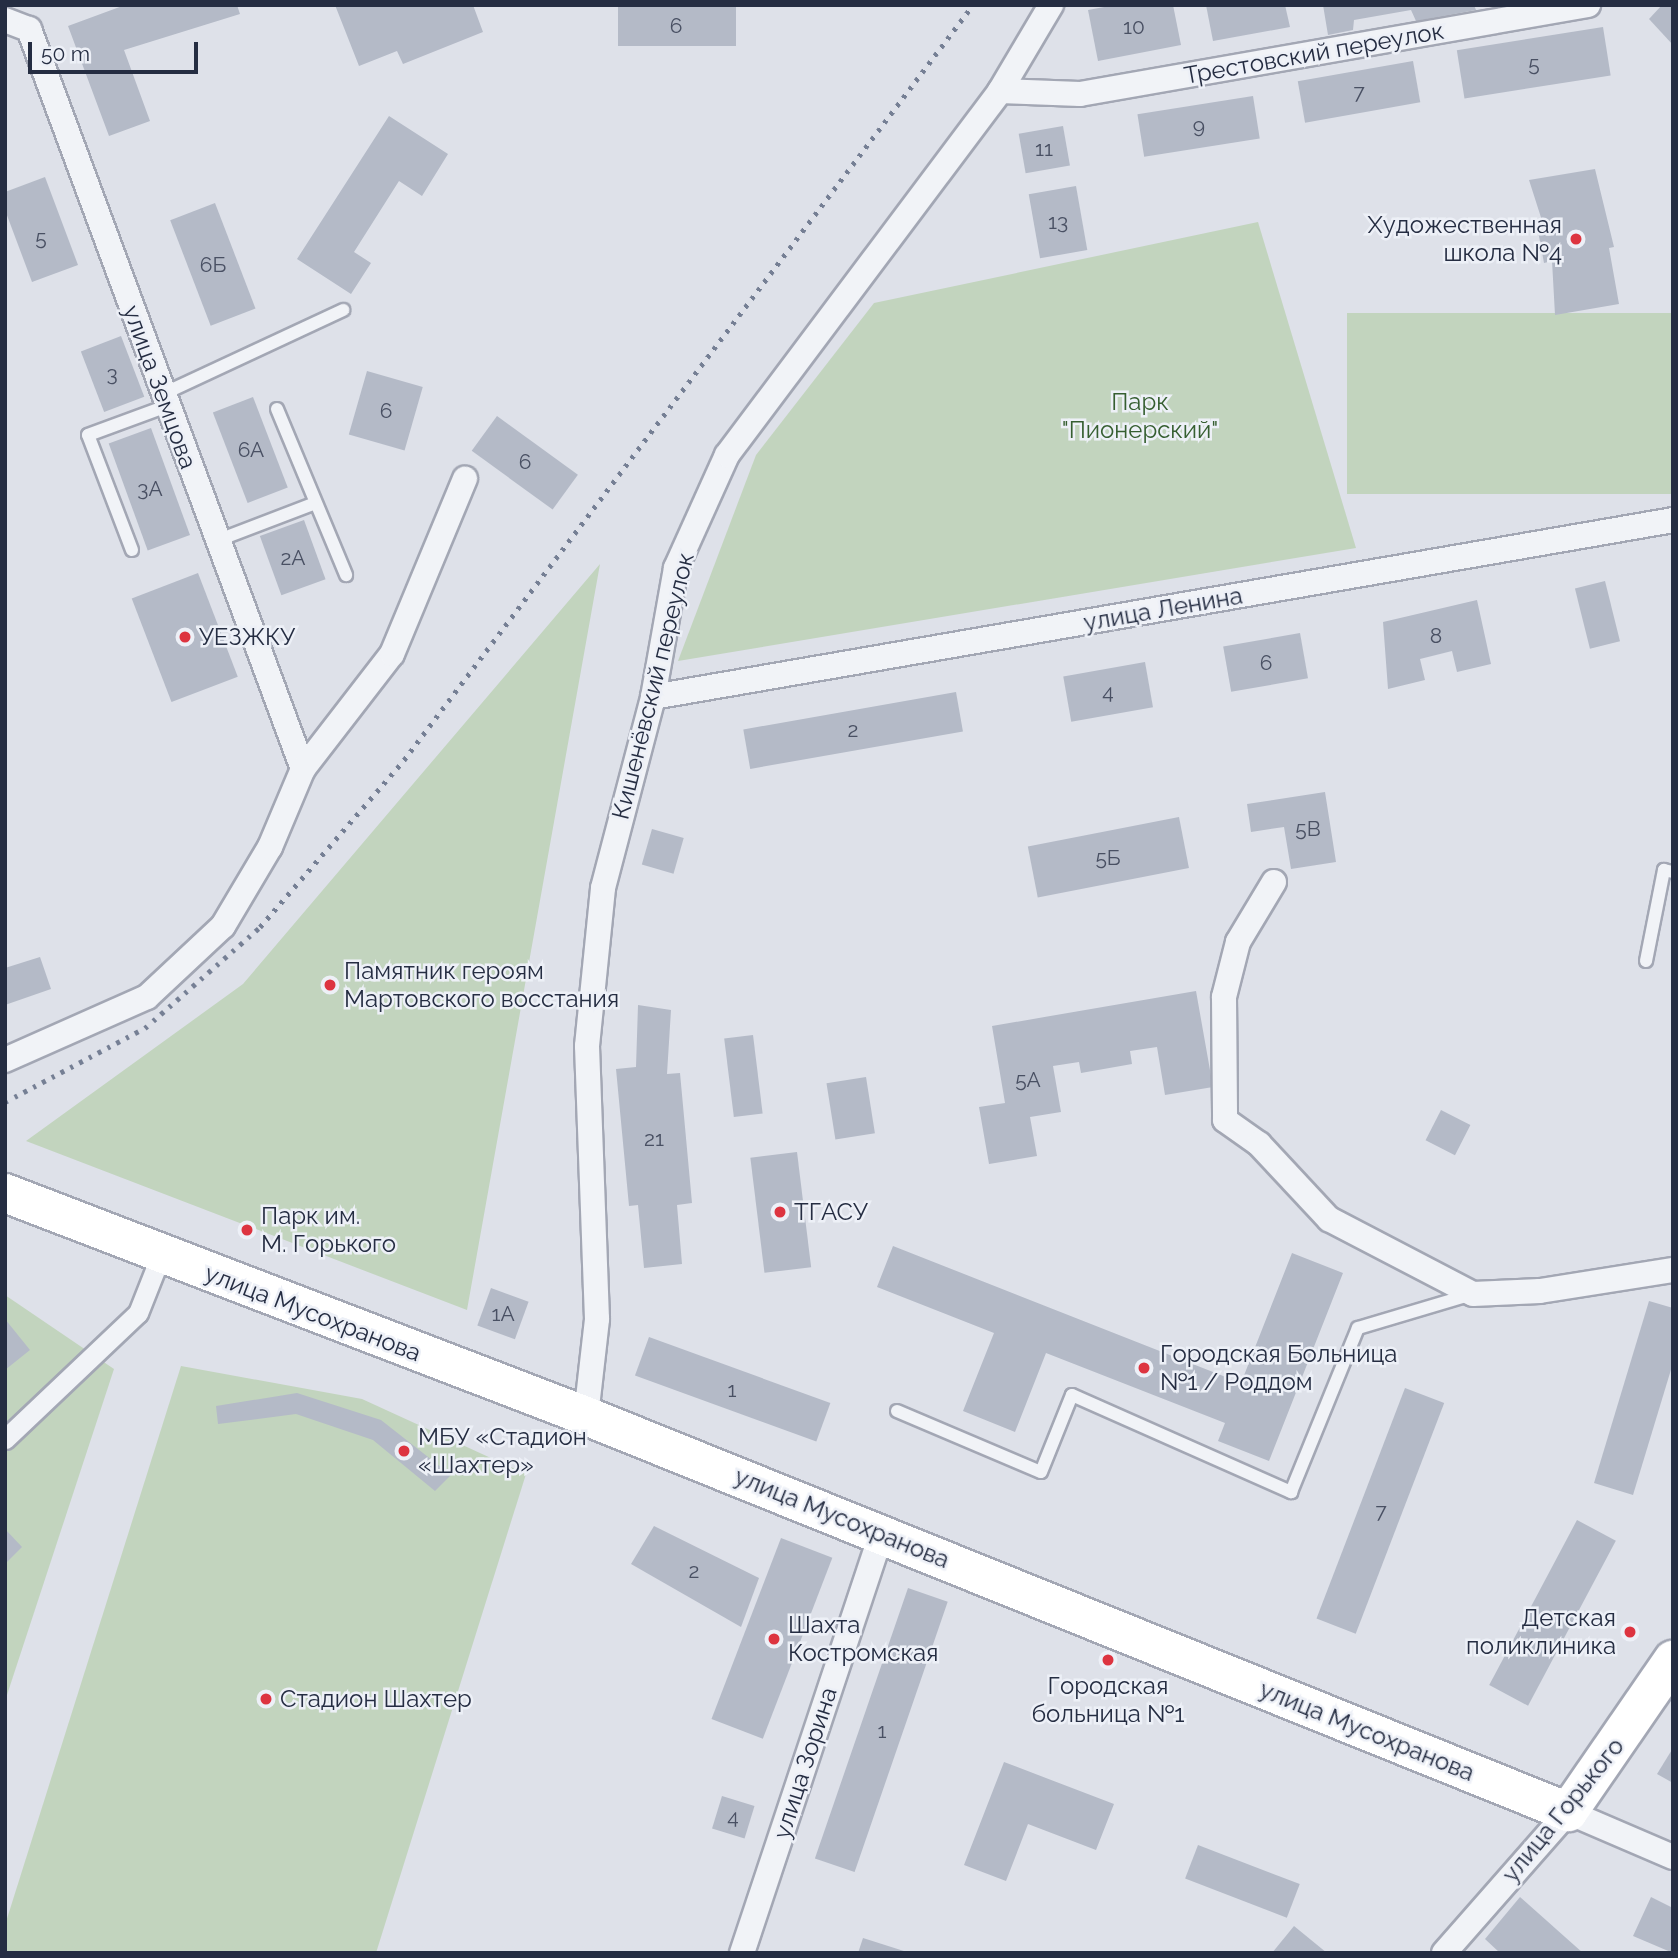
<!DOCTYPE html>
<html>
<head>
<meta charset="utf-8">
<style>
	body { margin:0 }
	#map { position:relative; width:1678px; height:1958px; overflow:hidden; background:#dee1e9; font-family:Raleway,sans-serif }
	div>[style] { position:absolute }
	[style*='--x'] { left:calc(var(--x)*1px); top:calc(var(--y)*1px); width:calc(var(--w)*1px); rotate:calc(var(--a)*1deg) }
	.green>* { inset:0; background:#c2d4be; transform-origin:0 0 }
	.building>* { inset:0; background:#b4bac7; transform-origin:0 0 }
	.roads { filter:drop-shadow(2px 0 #a3a7b4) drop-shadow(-2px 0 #a3a7b4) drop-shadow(0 2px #a3a7b4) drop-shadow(0 -2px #a3a7b4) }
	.service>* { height:12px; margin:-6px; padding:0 6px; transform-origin:6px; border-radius:6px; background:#f1f3f7 }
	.pedestrian>* { height:19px; margin:-9.5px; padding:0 9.5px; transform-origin:9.5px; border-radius:9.5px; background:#f1f3f7 }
	.minor>* { height:24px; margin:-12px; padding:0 12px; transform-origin:12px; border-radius:12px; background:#f1f3f7 }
	.primary>* { height:38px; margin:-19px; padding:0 19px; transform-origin:19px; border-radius:19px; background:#fff }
	.rail>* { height:5px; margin-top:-2.5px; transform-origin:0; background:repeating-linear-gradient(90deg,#757f94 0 3.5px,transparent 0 10.5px) }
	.dots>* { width:19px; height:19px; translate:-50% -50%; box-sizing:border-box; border:4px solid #edf0f7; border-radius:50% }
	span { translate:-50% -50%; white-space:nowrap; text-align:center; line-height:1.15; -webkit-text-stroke:5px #edf0f7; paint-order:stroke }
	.number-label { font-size:21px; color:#495063 }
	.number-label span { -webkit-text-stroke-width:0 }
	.street-label { font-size:24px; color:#252d42 }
	.poi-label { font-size:24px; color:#252d42 }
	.right { translate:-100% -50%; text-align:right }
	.left { translate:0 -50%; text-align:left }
	.park-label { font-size:24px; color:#365f31 }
	.frame { position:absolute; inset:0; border:7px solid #252d42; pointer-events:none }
	.scale { position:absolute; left:28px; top:42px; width:170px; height:32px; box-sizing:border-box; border:4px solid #252d42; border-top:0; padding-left:9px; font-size:21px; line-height:24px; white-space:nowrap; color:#252d42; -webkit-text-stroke:5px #edf0f7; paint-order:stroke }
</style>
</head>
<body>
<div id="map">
	<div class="green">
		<div style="clip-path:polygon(1258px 222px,1356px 548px,678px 661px,756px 455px,874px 303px)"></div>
		<div style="left:1673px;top:313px;width:181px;height:326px;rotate:90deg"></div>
		<div style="clip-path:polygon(600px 564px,467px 1310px,26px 1141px,243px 984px)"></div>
		<div style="clip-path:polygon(5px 1295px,114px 1369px,5px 1701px)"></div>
		<div style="clip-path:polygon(181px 1366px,362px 1399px,526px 1474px,376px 1953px,5px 1953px,5px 1925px)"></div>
	</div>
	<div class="building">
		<div style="clip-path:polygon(125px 5px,237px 5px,240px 14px,124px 50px,150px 121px,109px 136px,68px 26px)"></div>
		<div style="clip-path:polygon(335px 5px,473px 5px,483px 32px,403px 64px,397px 51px,359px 66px)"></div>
		<div style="left:618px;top:5px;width:118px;height:41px"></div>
		<div style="clip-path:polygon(1115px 5px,1173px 5px,1181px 45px,1098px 61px,1088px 10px)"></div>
		<div style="clip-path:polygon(1206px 5px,1285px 5px,1290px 27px,1213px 41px)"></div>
		<div style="clip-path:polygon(1323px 5px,1474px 5px,1476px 10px,1416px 21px,1411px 10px,1354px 20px,1353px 30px,1328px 35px)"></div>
		<div style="clip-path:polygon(1662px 5px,1673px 5px,1673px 45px,1649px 19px)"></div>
		<div style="left:1603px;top:27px;width:49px;height:148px;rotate:81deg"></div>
		<div style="left:1413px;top:61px;width:42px;height:117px;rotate:80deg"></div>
		<div style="left:1253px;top:96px;width:43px;height:117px;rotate:81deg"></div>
		<div style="clip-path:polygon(389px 116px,448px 154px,422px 196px,399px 181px,354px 252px,371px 263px,351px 294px,297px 259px)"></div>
		<div style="left:1063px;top:126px;width:40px;height:45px;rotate:80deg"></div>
		<div style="clip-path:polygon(1595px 169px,1614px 247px,1609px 248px,1619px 304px,1555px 315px,1552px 261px,1544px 263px,1538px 231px,1545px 230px,1529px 180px)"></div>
		<div style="clip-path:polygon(45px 177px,78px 265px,32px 282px,5px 210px,5px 192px)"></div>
		<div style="left:1076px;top:186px;width:65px;height:48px;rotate:80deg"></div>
		<div style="left:215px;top:203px;width:113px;height:48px;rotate:69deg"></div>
		<div style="left:121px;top:336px;width:65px;height:43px;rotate:69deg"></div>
		<div style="left:367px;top:371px;width:58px;height:66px;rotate:16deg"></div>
		<div style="left:253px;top:397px;width:97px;height:43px;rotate:69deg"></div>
		<div style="left:497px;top:416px;width:100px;height:43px;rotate:36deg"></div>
		<div style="left:151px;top:428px;width:114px;height:45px;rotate:70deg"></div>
		<div style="left:304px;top:520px;width:63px;height:47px;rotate:70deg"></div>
		<div style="left:198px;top:573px;width:111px;height:71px;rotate:69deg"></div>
		<div style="left:1605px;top:581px;width:62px;height:31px;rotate:76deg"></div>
		<div style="clip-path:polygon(1477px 600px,1491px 664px,1457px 672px,1452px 651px,1420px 659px,1425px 680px,1388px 689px,1383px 622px)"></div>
		<div style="left:1300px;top:633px;width:46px;height:78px;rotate:80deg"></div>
		<div style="left:1145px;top:662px;width:46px;height:83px;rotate:80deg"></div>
		<div style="left:956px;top:692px;width:40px;height:216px;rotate:80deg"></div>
		<div style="clip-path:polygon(1325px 792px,1336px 862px,1291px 869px,1284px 827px,1251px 832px,1247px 804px)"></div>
		<div style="left:1179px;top:817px;width:52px;height:154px;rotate:79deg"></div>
		<div style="left:652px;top:829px;width:33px;height:37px;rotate:16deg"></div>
		<div style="clip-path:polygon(40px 957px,51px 989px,5px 1005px,5px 968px)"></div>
		<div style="clip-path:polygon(1196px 991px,1213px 1087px,1165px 1095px,1157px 1047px,1130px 1051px,1132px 1064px,1081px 1073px,1079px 1062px,1053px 1066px,1061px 1112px,1030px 1117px,1037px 1156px,989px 1164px,979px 1107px,1005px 1103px,992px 1026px)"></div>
		<div style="clip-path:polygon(638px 1005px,671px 1010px,667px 1074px,680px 1073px,692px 1203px,677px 1205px,682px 1264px,644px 1268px,638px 1205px,629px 1206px,616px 1069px,636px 1067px)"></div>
		<div style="left:753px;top:1035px;width:79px;height:29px;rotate:83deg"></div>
		<div style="left:866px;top:1077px;width:57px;height:40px;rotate:81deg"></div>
		<div style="left:1441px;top:1110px;width:33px;height:34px;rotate:27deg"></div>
		<div style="left:797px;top:1152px;width:116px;height:47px;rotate:83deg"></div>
		<div style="clip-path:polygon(893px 1246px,1241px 1383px,1292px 1253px,1343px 1273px,1269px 1461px,1218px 1441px,1225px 1423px,1046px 1353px,1015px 1432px,963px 1411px,994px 1333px,877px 1287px)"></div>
		<div style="left:491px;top:1288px;width:40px;height:40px;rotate:20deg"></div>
		<div style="clip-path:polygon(1649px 1301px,1673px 1308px,1673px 1363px,1633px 1495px,1594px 1483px)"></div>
		<div style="clip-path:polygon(5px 1319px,30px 1350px,5px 1370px)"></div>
		<div style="left:649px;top:1337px;width:193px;height:41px;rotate:20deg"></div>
		<div style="left:1405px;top:1388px;width:42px;height:247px;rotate:21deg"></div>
		<div style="clip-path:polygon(297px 1393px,381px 1420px,451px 1475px,435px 1491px,373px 1440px,296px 1414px,218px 1424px,216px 1406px)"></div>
		<div style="left:1577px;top:1520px;width:44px;height:187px;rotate:28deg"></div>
		<div style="clip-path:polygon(654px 1526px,759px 1578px,741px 1627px,631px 1564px)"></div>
		<div style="clip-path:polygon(5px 1529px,22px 1547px,5px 1564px)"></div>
		<div style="left:781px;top:1538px;width:55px;height:194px;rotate:21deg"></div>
		<div style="left:908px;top:1588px;width:42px;height:286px;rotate:19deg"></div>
		<div style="clip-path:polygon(1673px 1748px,1673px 1783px,1657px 1774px)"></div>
		<div style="clip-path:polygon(1004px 1762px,1114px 1804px,1096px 1850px,1028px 1824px,1006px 1881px,964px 1865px)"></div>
		<div style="left:722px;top:1796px;width:34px;height:34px;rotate:17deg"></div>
		<div style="left:1198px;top:1845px;width:109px;height:36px;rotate:21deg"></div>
		<div style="clip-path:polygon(1520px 1897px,1583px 1953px,1500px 1953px,1485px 1939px)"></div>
		<div style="clip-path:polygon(1651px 1897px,1673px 1908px,1673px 1953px,1633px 1936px)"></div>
		<div style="clip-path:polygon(1294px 1926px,1327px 1953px,1272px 1953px)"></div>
		<div style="clip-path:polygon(863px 1938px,907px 1952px,907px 1953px,858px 1953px)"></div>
	</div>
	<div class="roads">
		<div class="service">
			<div style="--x:163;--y:394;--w:199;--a:-25"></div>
			<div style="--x:277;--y:409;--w:180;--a:67.4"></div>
			<div style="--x:216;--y:541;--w:104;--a:-20.9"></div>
			<div style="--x:132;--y:550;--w:123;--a:-110.9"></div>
			<div style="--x:88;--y:435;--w:84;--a:-20.2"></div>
			<div style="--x:1646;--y:961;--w:93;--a:-78.8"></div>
			<div style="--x:1664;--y:870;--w:9;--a:13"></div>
			<div style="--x:897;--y:1411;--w:156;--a:23"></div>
			<div style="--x:1041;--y:1472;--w:83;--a:-68.1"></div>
			<div style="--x:1072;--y:1395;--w:240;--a:23.9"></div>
			<div style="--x:1291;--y:1492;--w:177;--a:-67.8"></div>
			<div style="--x:1358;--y:1328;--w:116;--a:-16.6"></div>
		</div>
		<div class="pedestrian">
			<div style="--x:5;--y:1439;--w:183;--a:-43.5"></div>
			<div style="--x:138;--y:1313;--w:62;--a:-68.4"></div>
		</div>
		<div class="minor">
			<div style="--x:5;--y:20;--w:26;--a:21"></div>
			<div style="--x:29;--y:29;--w:789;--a:69.68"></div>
			<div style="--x:1000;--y:91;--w:100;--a:-59.3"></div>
			<div style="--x:653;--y:697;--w:1035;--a:-9.84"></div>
			<div style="--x:1274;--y:882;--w:70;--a:121"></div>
			<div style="--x:1238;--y:942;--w:57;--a:104.3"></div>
			<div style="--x:1224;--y:997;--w:123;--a:89.5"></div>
			<div style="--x:1225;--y:1120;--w:42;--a:35.2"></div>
			<div style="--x:1259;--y:1144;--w:103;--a:47"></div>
			<div style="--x:1329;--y:1219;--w:162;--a:27.5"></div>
			<div style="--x:1473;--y:1294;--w:67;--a:-2.6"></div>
			<div style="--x:1540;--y:1291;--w:135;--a:-9"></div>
			<div style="--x:5;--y:1060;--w:155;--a:-23.9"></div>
			<div style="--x:147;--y:997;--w:104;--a:-43.1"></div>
			<div style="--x:223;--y:926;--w:92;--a:-59.3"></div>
			<div style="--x:270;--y:847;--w:85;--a:-67.1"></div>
			<div style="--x:303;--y:769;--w:145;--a:-52.3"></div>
			<div style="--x:392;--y:654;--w:190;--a:-67.4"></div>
			<div style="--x:586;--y:1416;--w:98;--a:-83.5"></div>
			<div style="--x:597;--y:1319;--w:273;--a:-92.1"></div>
			<div style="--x:587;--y:1046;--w:159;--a:-84.2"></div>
			<div style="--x:603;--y:888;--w:197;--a:-75.3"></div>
			<div style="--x:653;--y:697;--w:131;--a:-79.9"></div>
			<div style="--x:676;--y:568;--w:124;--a:-65.7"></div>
			<div style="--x:727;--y:455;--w:455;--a:-53.1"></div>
			<div style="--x:1000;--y:91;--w:80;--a:2.1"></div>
			<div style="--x:1080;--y:94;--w:516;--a:-9.94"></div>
			<div style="--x:742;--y:1953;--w:441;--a:-71.6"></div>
			<div style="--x:1444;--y:1953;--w:188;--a:-48.7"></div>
			<div style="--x:1568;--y:1812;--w:114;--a:23.2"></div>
		</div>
		<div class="primary">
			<div style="--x:5;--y:1193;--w:622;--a:21"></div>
			<div style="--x:586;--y:1416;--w:1059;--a:21.96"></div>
			<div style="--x:1568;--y:1812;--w:185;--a:-55.4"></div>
		</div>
	</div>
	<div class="rail">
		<div style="--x:5;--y:1102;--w:158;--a:-27.9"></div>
		<div style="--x:145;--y:1028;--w:153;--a:-41.3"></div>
		<div style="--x:260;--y:927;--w:221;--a:-49.2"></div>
		<div style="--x:404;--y:760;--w:945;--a:-53"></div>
	</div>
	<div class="dots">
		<div style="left:1576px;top:239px;background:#dd3440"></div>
		<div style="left:185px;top:637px;background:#dd3440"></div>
		<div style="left:330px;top:985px;background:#dd3440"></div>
		<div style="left:780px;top:1212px;background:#dd3440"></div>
		<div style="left:247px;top:1230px;background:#dd3440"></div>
		<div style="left:1144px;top:1368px;background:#dd3440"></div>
		<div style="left:404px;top:1451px;background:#dd3440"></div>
		<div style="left:1630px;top:1632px;background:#dd3440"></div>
		<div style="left:774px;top:1639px;background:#dd3440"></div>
		<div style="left:1108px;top:1660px;background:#dd3440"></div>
		<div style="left:266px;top:1699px;background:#dd3440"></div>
	</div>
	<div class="number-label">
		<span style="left:676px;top:26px">6</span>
		<span style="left:1134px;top:27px">10</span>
		<span style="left:1534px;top:64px">5</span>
		<span style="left:1359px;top:92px">7</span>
		<span style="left:1199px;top:126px">9</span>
		<span style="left:1044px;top:149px">11</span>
		<span style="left:1058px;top:222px">13</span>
		<span style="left:41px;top:238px">5</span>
		<span style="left:213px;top:265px">6Б</span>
		<span style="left:112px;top:374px">3</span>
		<span style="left:386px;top:411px">6</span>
		<span style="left:251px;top:450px">6А</span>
		<span style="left:525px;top:462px">6</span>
		<span style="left:150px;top:489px">3А</span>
		<span style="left:293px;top:558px">2А</span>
		<span style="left:1436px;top:636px">8</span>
		<span style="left:1266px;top:663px">6</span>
		<span style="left:1108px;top:692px">4</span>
		<span style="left:853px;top:730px">2</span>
		<span style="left:1308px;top:829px">5В</span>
		<span style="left:1108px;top:858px">5Б</span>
		<span style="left:1028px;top:1080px">5А</span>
		<span style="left:654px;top:1139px">21</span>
		<span style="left:503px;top:1314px">1А</span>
		<span style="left:732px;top:1390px">1</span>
		<span style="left:1381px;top:1511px">7</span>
		<span style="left:694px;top:1571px">2</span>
		<span style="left:882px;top:1731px">1</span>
		<span style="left:733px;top:1817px">4</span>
	</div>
	<div class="street-label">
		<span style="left:1314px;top:53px;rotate:-10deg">Трестовский переулок</span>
		<span style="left:160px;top:387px;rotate:70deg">улица Земцова</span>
		<span style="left:1163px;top:609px;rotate:-10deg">улица Ленина</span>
		<span style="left:653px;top:686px;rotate:-76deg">Кишенёвский переулок</span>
		<span style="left:313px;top:1313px;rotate:21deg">улица Мусохранова</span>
		<span style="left:842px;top:1518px;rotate:22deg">улица Мусохранова</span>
		<span style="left:1367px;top:1731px;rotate:22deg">улица Мусохранова</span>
		<span style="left:805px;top:1763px;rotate:-72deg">улица Зорина</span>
		<span style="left:1563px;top:1810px;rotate:-51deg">улица Горького</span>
	</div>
	<div class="poi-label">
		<span class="right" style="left:1562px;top:239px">Художественная<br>школа №4</span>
		<span class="left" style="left:199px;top:637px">УЕЗЖКУ</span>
		<span class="left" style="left:344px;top:985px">Памятник героям<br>Мартовского восстания</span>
		<span class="left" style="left:794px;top:1212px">ТГАСУ</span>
		<span class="left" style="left:261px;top:1230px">Парк им.<br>М. Горького</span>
		<span class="left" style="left:1160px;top:1368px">Городская Больница<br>№1 / Роддом</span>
		<span class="left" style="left:418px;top:1451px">МБУ «Стадион<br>«Шахтер»</span>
		<span class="right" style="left:1616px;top:1632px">Детская<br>поликлиника</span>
		<span class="left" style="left:788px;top:1639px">Шахта<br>Костромская</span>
		<span style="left:1108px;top:1700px">Городская<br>больница №1</span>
		<span class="left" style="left:280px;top:1699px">Стадион Шахтер</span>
	</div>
	<div class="park-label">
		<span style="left:1140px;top:416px">Парк<br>"Пионерский"</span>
	</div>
	<div class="frame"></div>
	<div class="scale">50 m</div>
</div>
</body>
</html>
